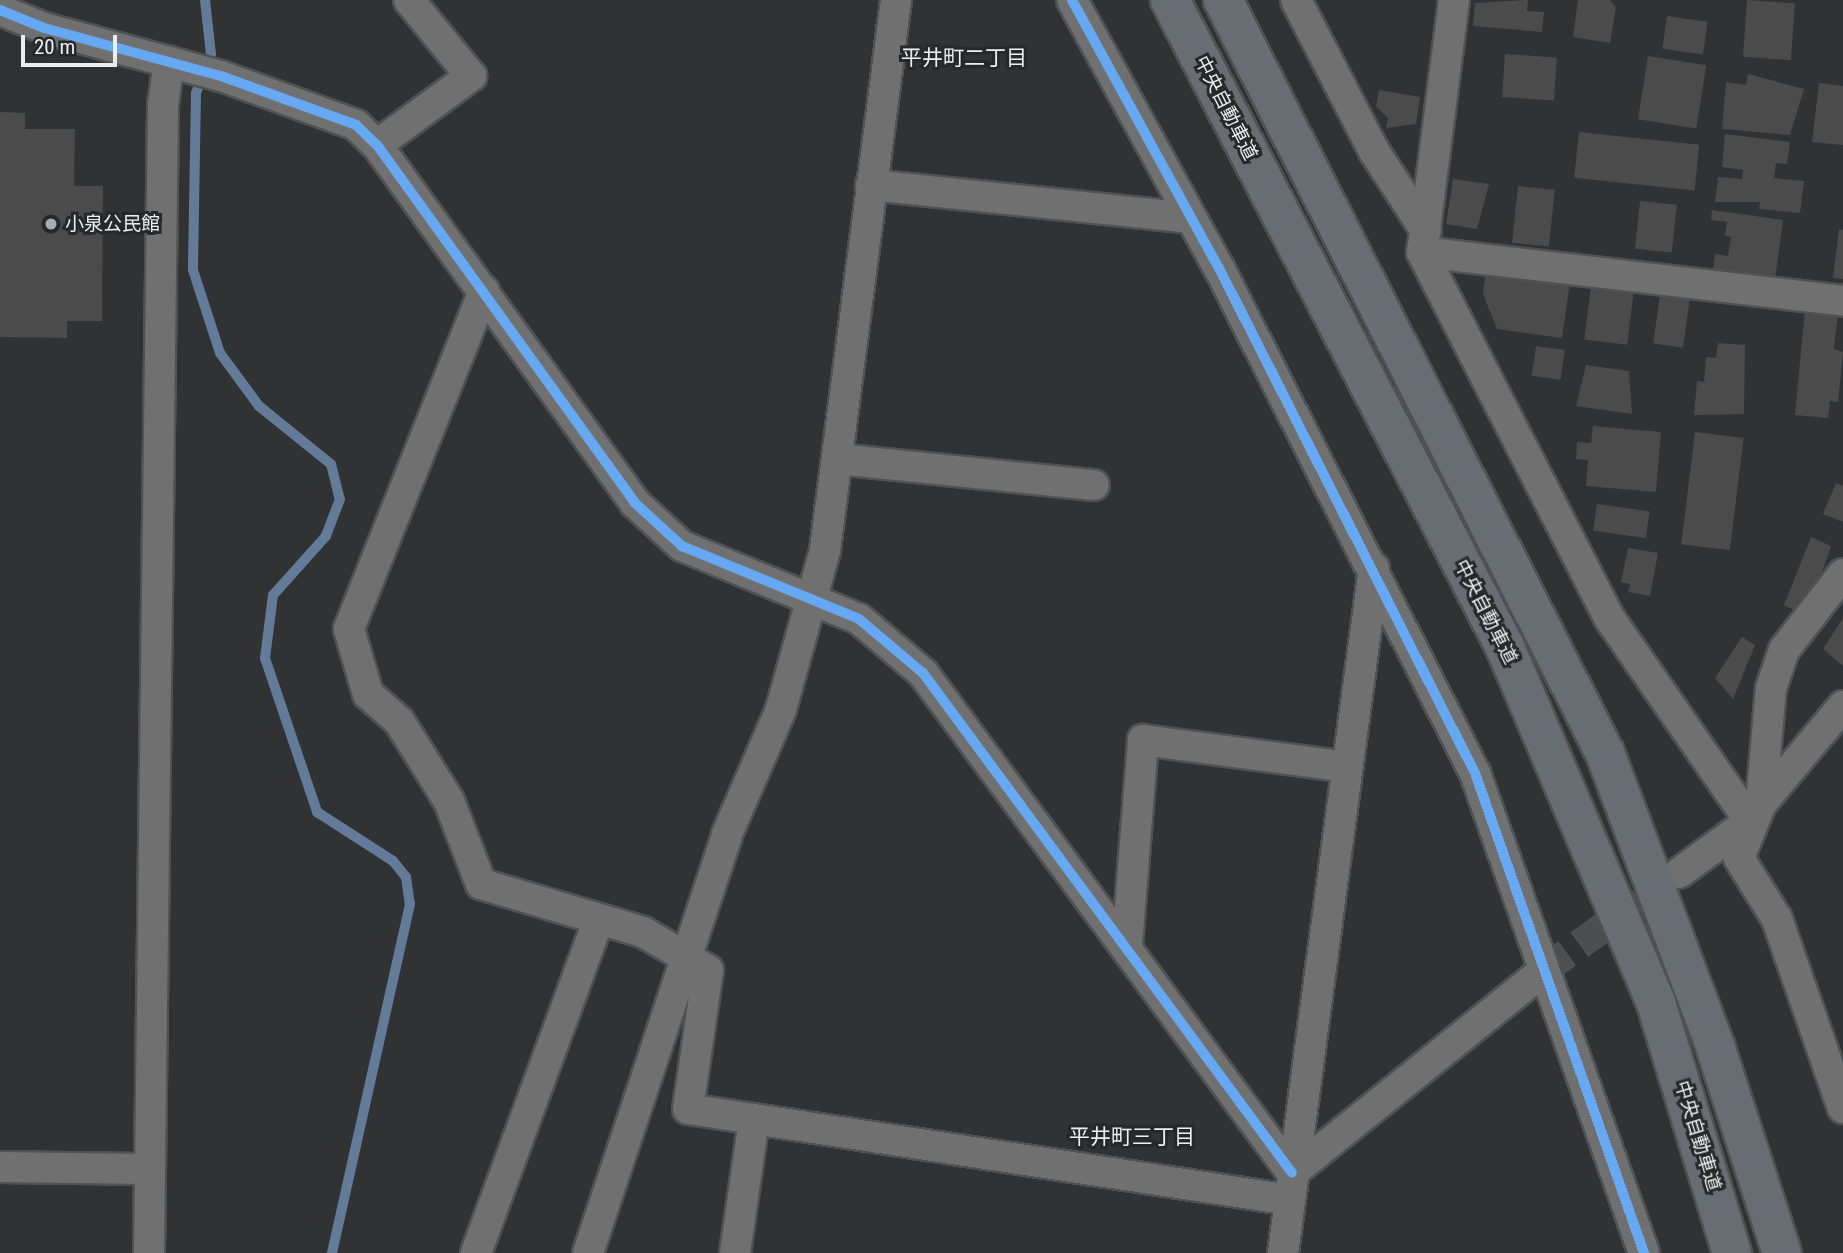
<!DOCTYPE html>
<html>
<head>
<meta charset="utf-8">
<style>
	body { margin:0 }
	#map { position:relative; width:1843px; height:1253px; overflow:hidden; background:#313233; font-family:"Roboto Condensed","Noto Sans JP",sans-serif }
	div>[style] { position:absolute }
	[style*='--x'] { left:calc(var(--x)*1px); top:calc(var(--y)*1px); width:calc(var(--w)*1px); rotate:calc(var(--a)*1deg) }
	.stream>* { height:10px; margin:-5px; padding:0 5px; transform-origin:5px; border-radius:5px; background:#637b99 }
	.building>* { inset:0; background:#4b4b4c; transform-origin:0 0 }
	.street-tunnel>* { height:30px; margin-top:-15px; transform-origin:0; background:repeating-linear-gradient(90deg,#4d4e4f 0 30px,transparent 0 45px) }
	.roads { filter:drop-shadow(2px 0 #505152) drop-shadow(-2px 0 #505152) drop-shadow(0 2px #505152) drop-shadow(0 -2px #505152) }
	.street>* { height:30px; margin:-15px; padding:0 15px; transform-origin:15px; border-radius:15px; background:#707071 }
	.highway>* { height:38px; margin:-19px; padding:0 19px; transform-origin:19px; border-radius:19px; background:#676d73 }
	.cycleway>* { height:10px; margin:-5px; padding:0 5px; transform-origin:5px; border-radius:5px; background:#66a8f1 }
	.dots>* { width:19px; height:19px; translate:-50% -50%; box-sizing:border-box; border:4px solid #26282a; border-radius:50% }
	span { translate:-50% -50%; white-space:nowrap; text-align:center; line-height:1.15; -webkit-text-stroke:6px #26282a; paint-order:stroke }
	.street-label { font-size:19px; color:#ecedee }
	.poi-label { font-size:19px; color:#ecedee }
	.left { translate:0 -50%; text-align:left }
	.neighbourhood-label { font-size:21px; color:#ecedee }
	.scale { position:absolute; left:21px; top:35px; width:96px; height:32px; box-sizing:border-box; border:4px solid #ecedee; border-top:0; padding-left:9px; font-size:21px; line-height:24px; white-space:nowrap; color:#ecedee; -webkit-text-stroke:5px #26282a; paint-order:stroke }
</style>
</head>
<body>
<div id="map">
	<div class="stream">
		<div style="--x:205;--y:0;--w:54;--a:83.7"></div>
		<div style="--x:211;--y:54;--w:42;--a:111"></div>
		<div style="--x:196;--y:93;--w:177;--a:91"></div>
		<div style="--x:193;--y:270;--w:87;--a:72"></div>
		<div style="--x:220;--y:353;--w:66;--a:53.7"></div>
		<div style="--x:259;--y:406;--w:92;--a:38.9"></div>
		<div style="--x:331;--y:464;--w:36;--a:76"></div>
		<div style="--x:340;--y:499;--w:40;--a:111"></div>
		<div style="--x:326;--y:536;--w:79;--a:131.9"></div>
		<div style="--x:273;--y:595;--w:64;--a:97.2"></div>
		<div style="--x:265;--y:658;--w:163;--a:71.3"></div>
		<div style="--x:317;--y:812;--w:90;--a:32.8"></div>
		<div style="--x:393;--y:861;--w:21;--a:51"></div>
		<div style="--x:406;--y:877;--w:27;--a:82"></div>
		<div style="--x:410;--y:904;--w:358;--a:102.6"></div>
	</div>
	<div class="building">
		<div style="clip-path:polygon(1528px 0,1527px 11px,1544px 12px,1542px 32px,1473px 26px,1475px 3px)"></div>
		<div style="clip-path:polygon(1578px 0,1610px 0,1616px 7px,1610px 43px,1573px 37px)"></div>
		<div style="left:1747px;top:0;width:48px;height:57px;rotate:4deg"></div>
		<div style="left:1667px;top:16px;width:41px;height:33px;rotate:8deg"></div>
		<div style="left:1505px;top:54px;width:52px;height:43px;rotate:4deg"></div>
		<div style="left:1648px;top:56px;width:59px;height:64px;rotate:9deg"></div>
		<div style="clip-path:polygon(1748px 74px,1804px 89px,1790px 135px,1722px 129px,1726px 82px,1746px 85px)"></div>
		<div style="clip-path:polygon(1819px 83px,1843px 86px,1843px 145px,1812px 142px)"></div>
		<div style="clip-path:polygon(1379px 90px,1420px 97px,1416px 124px,1386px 128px,1388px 118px,1376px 106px)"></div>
		<div style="clip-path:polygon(0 112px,25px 113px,25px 129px,75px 129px,74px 186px,103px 186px,102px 321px,67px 321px,67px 338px,0 337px)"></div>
		<div style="left:1579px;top:132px;width:121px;height:46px;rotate:6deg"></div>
		<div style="clip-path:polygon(1725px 134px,1790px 142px,1787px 164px,1776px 163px,1774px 178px,1804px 181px,1800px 213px,1759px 209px,1760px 202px,1715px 202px,1718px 177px,1742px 179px,1743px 170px,1722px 167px)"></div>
		<div style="clip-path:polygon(1453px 179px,1489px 184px,1477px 229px,1446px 224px)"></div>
		<div style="left:1518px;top:186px;width:37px;height:57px;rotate:6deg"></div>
		<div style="left:1640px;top:201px;width:37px;height:48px;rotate:6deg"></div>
		<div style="clip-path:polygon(1712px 210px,1783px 220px,1775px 279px,1713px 270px,1715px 254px,1728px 256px,1731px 237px,1725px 236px,1727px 222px,1711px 220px)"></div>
		<div style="clip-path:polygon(1839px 229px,1843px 230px,1843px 279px,1833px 278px)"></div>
		<div style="clip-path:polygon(1487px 262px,1570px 282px,1562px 338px,1497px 329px,1483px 294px)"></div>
		<div style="left:1591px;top:286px;width:43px;height:54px;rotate:7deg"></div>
		<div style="left:1660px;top:295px;width:30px;height:49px;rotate:8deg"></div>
		<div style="clip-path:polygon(1805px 309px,1838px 312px,1834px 349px,1843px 352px,1838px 402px,1830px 401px,1828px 418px,1795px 415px)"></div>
		<div style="clip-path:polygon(1718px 343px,1745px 345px,1744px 414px,1694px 415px,1697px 381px,1704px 382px,1706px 357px,1716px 358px)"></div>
		<div style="left:1536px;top:346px;width:29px;height:30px;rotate:8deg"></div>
		<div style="clip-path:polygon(1586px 365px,1629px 371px,1632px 414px,1576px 406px)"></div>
		<div style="clip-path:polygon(1593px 426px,1661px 432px,1656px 492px,1586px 486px,1588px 460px,1576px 459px,1577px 442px,1591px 443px)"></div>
		<div style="left:1695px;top:432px;width:49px;height:113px;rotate:7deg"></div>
		<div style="clip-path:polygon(1836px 483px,1843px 486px,1843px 522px,1823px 514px)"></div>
		<div style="left:1597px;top:504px;width:53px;height:27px;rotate:8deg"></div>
		<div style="clip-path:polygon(1811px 537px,1831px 546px,1807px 616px,1784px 605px)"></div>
		<div style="clip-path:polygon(1628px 548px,1658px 553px,1650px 596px,1628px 592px,1630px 584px,1621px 582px)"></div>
		<div style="clip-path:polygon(1843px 618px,1843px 666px,1823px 649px)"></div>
		<div style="clip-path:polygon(1742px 637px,1755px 645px,1733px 699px,1715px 678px)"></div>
	</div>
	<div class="street-tunnel">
		<div style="--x:1543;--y:971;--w:160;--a:-35.9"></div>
	</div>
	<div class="roads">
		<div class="street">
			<div style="--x:1072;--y:0;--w:306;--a:61.3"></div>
			<div style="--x:1219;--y:268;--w:566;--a:63.12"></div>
			<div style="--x:1475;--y:773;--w:509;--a:70.6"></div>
			<div style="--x:1296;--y:0;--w:170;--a:62.7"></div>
			<div style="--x:1374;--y:151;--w:95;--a:57"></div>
			<div style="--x:1454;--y:0;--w:254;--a:97.2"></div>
			<div style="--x:1422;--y:252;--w:412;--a:62.9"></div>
			<div style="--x:1610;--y:619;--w:246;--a:55.3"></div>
			<div style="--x:0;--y:10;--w:48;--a:22.2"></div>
			<div style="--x:44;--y:28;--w:183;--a:15.2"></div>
			<div style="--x:221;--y:76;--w:144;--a:19.9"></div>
			<div style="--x:356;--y:125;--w:29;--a:44"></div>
			<div style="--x:377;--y:145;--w:441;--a:54.2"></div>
			<div style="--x:635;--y:503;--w:64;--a:42.5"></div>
			<div style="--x:682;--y:546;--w:191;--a:22.4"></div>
			<div style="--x:859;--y:619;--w:84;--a:40.2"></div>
			<div style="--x:923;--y:673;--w:621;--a:53.57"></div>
			<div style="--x:377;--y:145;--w:117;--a:-36.3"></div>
			<div style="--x:471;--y:76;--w:98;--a:-129.2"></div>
			<div style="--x:871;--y:185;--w:320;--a:5.9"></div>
			<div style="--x:1422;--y:252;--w:424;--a:6.6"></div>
			<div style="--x:484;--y:291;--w:364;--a:111.8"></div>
			<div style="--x:349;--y:629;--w:68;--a:73.7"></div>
			<div style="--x:368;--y:694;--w:41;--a:41.1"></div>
			<div style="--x:399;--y:721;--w:94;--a:58"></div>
			<div style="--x:449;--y:801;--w:89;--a:68.9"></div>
			<div style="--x:481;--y:884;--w:169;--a:16.5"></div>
			<div style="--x:643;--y:932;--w:75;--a:30.3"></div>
			<div style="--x:708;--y:970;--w:140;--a:98.2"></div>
			<div style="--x:688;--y:1109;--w:67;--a:8.6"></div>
			<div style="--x:837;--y:459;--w:258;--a:5.8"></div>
			<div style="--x:1843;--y:706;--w:128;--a:129.9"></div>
			<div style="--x:1761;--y:804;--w:58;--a:112.2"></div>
			<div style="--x:1739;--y:858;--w:72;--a:58.1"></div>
			<div style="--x:1777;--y:919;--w:200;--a:70.8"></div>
			<div style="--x:1761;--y:804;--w:116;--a:-85.1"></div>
			<div style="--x:1771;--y:688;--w:40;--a:-71.1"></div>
			<div style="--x:1784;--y:650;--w:96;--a:-52.2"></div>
			<div style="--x:1679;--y:873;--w:88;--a:-36.2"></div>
			<div style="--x:1127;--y:945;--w:206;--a:-85.5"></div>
			<div style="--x:1143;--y:740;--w:206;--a:7.5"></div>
			<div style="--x:0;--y:1167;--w:150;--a:0.8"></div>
			<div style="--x:1292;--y:1173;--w:322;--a:-38.8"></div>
			<div style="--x:149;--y:1253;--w:1148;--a:-89.3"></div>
			<div style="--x:163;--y:105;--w:44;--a:-82.2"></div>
			<div style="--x:476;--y:1253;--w:356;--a:-69.8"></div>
			<div style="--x:588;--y:1253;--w:441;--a:-71.6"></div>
			<div style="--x:727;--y:834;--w:136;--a:-66.6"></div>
			<div style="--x:781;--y:709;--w:165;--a:-74.5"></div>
			<div style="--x:825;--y:550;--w:555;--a:-82.64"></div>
			<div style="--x:735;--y:1253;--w:135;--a:-81.9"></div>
			<div style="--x:754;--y:1119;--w:542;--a:8.59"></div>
			<div style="--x:1283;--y:1253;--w:691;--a:-82.43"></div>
		</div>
		<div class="highway">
			<div style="--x:1170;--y:0;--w:729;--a:62.63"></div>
			<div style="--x:1505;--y:647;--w:387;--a:67"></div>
			<div style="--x:1656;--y:1003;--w:261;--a:73.1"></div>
			<div style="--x:1223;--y:0;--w:844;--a:63.1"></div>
			<div style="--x:1605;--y:753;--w:316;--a:69.4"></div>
			<div style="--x:1716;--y:1049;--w:214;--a:72.1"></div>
		</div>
	</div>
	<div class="cycleway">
		<div style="--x:1072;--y:0;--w:306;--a:61.3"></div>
		<div style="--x:1219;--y:268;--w:566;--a:63.12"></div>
		<div style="--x:1475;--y:773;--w:509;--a:70.6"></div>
		<div style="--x:0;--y:10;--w:48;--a:22.2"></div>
		<div style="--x:44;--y:28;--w:183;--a:15.2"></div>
		<div style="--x:221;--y:76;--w:144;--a:19.9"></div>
		<div style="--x:356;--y:125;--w:29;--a:44"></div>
		<div style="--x:377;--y:145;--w:441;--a:54.2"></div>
		<div style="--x:635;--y:503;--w:64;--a:42.5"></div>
		<div style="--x:682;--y:546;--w:191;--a:22.4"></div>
		<div style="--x:859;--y:619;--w:84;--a:40.2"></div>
		<div style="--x:923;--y:673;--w:621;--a:53.57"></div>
	</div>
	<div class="dots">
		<div style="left:51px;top:224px;background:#abacad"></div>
	</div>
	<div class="street-label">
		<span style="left:1226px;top:108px;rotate:63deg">中央自動車道</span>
		<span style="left:1486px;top:612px;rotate:63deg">中央自動車道</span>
		<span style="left:1698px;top:1136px;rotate:73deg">中央自動車道</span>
	</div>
	<div class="poi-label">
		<span class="left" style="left:65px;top:224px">小泉公民館</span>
	</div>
	<div class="neighbourhood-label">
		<span style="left:964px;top:58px">平井町二丁目</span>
		<span style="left:1132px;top:1137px">平井町三丁目</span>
	</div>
	<div class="scale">20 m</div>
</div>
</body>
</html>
